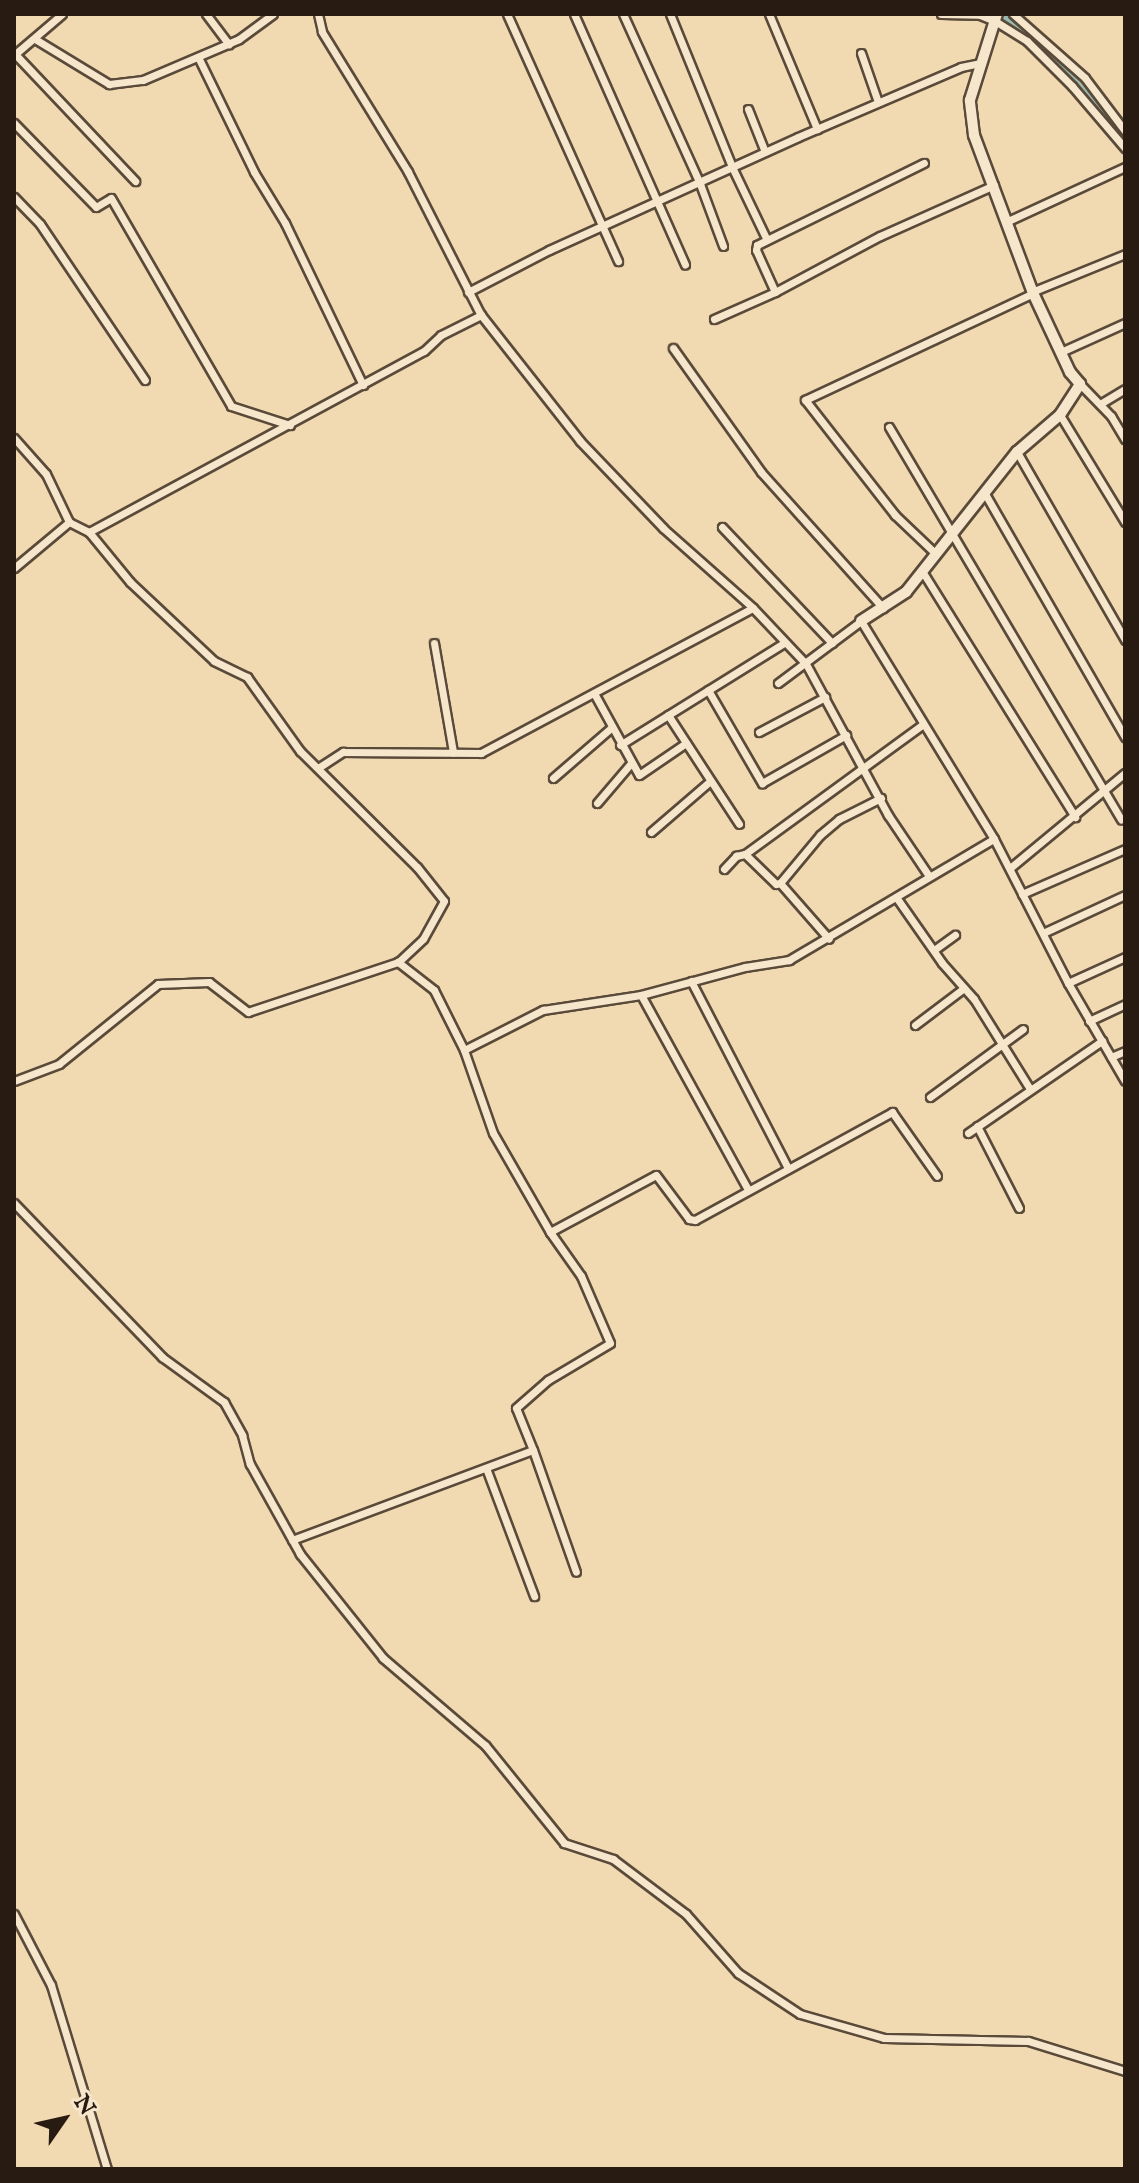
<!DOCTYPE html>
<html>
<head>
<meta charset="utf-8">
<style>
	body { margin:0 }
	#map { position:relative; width:1139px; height:2183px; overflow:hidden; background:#f1d9b1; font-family:"IM FELL English",serif }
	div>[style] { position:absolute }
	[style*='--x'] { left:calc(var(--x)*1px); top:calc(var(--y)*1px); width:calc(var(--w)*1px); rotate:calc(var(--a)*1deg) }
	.canal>* { height:9px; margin:-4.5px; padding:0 4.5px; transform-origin:4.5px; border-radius:4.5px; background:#9bbaaf }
	.roads { filter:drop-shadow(2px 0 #5a4a39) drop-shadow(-2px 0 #5a4a39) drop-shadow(0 2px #5a4a39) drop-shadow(0 -2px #5a4a39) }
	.street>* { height:7px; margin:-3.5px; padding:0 3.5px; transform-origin:3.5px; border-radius:3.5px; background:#f6e6cc }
	.secondary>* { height:10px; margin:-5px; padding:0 5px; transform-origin:5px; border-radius:5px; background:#f6e6cc }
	span { translate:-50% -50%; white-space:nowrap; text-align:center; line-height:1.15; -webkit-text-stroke:6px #f6e6cc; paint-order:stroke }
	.frame { position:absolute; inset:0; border:16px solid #281b11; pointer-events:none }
	.north { position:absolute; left:24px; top:2079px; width:80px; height:80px; -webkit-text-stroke:6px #f6e6cc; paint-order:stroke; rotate:56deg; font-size:22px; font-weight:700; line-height:32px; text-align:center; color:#281b11 }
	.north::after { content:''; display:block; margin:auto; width:28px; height:36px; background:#281b11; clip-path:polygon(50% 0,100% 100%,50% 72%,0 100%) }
</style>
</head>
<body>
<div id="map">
	<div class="canal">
		<div style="--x:997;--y:14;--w:14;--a:17"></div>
		<div style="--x:1010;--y:18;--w:53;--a:42.7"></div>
		<div style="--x:1049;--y:54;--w:115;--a:48.5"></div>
	</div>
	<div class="roads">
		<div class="street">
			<div style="--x:206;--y:14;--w:38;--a:53"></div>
			<div style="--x:318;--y:14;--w:18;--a:77"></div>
			<div style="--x:322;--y:32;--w:164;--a:58.4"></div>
			<div style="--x:408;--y:172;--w:161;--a:63"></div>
			<div style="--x:481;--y:315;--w:160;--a:51.8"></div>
			<div style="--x:580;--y:441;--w:120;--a:46.3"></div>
			<div style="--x:663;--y:528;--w:120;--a:41.6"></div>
			<div style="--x:753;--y:608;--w:77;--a:46.6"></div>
			<div style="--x:806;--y:664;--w:172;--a:61.5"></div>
			<div style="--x:888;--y:815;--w:73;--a:56.1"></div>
			<div style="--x:507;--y:14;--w:271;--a:65.8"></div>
			<div style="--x:574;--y:14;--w:274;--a:66.1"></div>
			<div style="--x:623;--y:14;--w:187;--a:65.6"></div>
			<div style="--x:700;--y:184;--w:66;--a:69.6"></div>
			<div style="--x:670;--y:14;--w:165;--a:67.9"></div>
			<div style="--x:732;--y:167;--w:79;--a:64.4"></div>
			<div style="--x:769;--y:14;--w:125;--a:67.3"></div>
			<div style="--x:941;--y:14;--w:39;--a:1"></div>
			<div style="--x:980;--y:15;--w:16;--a:22"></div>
			<div style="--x:995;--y:21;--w:38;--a:32"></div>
			<div style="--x:1027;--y:41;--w:64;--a:45"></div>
			<div style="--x:1072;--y:86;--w:82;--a:49.5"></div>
			<div style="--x:1013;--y:14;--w:96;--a:41.6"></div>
			<div style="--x:1085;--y:78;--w:66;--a:53"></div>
			<div style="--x:35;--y:39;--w:87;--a:31.3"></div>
			<div style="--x:109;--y:84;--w:34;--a:-7"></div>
			<div style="--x:143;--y:80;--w:104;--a:-23.1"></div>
			<div style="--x:239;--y:39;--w:42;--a:-36.3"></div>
			<div style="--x:861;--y:53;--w:52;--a:70.9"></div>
			<div style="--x:15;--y:54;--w:175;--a:46.6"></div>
			<div style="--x:14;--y:55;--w:63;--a:-40.5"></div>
			<div style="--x:199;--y:59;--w:126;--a:64"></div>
			<div style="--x:254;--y:172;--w:60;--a:58.7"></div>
			<div style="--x:285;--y:223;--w:180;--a:64.3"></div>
			<div style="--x:748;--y:109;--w:46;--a:68.4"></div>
			<div style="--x:14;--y:123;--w:117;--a:45.7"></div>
			<div style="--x:96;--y:207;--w:17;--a:-31"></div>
			<div style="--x:111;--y:198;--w:240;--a:60"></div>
			<div style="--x:231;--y:406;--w:62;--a:17.9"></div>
			<div style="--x:14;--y:197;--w:37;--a:46"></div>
			<div style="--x:40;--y:224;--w:188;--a:56.1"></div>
			<div style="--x:1008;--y:221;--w:129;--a:-24.8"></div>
			<div style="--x:1034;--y:291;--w:98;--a:-22.1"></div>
			<div style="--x:468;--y:292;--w:91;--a:-27.4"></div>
			<div style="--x:549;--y:250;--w:273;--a:-24.4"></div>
			<div style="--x:798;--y:137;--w:177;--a:-23.2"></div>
			<div style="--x:961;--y:67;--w:19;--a:-12"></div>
			<div style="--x:775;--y:292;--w:46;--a:-114.3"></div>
			<div style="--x:756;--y:250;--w:5;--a:-79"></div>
			<div style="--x:757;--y:245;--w:186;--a:-26.2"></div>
			<div style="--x:714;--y:319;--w:67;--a:-23.9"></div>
			<div style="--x:775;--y:292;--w:119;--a:-28.1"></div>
			<div style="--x:880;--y:236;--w:125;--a:-24.1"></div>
			<div style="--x:673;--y:348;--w:152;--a:54.6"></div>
			<div style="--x:761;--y:472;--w:183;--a:48.1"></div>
			<div style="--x:1063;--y:351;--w:68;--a:-24.3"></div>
			<div style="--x:1080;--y:384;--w:45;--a:45.9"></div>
			<div style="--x:1111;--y:416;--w:27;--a:59"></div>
			<div style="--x:1100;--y:404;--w:29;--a:-31"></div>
			<div style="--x:1060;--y:415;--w:125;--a:58.7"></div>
			<div style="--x:889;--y:427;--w:456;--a:59.4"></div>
			<div style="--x:14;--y:438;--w:48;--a:48.4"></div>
			<div style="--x:46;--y:474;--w:53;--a:64.4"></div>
			<div style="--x:69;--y:522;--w:22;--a:27"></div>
			<div style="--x:89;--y:532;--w:65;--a:50.6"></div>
			<div style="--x:130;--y:582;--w:115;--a:43.2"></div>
			<div style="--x:214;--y:661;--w:37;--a:26"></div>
			<div style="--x:247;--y:677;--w:91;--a:54.4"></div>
			<div style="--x:300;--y:751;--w:165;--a:44.8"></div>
			<div style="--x:417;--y:867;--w:43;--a:51.5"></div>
			<div style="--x:444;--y:901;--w:43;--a:118.9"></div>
			<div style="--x:423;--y:939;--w:34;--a:137"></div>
			<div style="--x:398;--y:962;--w:158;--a:161.6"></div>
			<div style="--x:248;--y:1012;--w:49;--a:-142.4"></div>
			<div style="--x:209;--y:982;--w:51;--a:177.8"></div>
			<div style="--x:158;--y:984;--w:127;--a:141.1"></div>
			<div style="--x:59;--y:1064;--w:48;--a:159.3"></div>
			<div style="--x:1017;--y:452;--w:217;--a:60.1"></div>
			<div style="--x:984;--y:492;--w:283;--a:60.1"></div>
			<div style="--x:722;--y:527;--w:160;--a:46.5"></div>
			<div style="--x:89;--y:532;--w:381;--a:-28.4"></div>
			<div style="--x:424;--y:351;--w:23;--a:-43"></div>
			<div style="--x:441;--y:335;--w:45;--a:-26.6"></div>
			<div style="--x:936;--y:554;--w:57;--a:-136.4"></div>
			<div style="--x:895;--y:515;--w:146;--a:-128"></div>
			<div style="--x:805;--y:400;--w:252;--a:-25.1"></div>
			<div style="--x:14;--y:568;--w:72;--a:-39.9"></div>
			<div style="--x:922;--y:571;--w:290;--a:58.1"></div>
			<div style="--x:434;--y:643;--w:111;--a:80.1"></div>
			<div style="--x:778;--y:683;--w:104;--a:-36.8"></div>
			<div style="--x:861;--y:621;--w:255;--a:58.6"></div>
			<div style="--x:994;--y:839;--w:162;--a:62.8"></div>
			<div style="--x:1068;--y:983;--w:113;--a:59.8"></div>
			<div style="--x:708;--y:690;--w:108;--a:59.9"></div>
			<div style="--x:762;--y:783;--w:97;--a:-29.7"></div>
			<div style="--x:595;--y:695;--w:91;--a:61.2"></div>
			<div style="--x:639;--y:775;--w:57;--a:-34.2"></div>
			<div style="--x:668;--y:715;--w:130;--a:56.9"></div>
			<div style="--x:759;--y:732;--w:75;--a:-27.9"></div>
			<div style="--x:620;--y:745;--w:193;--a:-31.9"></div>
			<div style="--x:318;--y:768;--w:30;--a:-33"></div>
			<div style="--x:343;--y:752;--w:138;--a:0.4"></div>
			<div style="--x:481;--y:753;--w:308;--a:-28.1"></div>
			<div style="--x:553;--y:778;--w:77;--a:-40.8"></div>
			<div style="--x:597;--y:803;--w:52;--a:-49.6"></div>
			<div style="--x:651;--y:832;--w:78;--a:-40.8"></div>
			<div style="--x:745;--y:854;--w:220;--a:-36.1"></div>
			<div style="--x:1010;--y:868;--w:149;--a:-39.6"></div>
			<div style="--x:724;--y:869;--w:18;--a:-47"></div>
			<div style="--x:736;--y:856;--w:9;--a:-13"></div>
			<div style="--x:745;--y:854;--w:43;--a:44.1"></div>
			<div style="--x:776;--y:884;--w:4;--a:-14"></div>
			<div style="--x:780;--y:883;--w:74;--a:48.8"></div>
			<div style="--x:780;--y:883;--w:62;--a:-50.2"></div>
			<div style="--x:820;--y:835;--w:25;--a:-40"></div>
			<div style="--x:839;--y:819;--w:47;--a:-26.6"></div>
			<div style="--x:1022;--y:894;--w:112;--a:-23.6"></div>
			<div style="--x:896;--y:897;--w:80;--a:55.1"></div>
			<div style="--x:942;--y:963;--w:48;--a:48.4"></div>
			<div style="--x:974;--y:999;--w:106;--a:58.1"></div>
			<div style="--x:1043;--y:933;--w:90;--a:-24.9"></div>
			<div style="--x:934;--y:950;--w:26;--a:-36"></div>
			<div style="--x:691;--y:981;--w:211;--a:62.6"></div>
			<div style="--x:1068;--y:983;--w:63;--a:-24.5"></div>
			<div style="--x:641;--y:995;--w:222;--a:61.2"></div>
			<div style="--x:1089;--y:1021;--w:40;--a:-25"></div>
			<div style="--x:915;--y:1025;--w:61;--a:-37.1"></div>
			<div style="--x:464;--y:1050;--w:89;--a:-26.9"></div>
			<div style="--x:543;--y:1010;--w:99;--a:-8.7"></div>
			<div style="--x:641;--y:995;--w:108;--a:-15.1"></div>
			<div style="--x:745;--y:967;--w:45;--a:-9"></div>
			<div style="--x:789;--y:960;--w:238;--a:-30.6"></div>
			<div style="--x:1111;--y:1057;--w:15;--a:-23"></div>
			<div style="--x:930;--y:1097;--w:115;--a:-36.2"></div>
			<div style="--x:977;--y:1126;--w:92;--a:62.9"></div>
			<div style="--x:968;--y:1133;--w:163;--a:-34.5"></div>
			<div style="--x:14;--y:1203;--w:214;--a:46.1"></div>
			<div style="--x:162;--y:1357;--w:77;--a:36"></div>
			<div style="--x:224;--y:1402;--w:38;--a:61"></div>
			<div style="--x:242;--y:1435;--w:30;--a:75"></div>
			<div style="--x:250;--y:1464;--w:103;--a:60.9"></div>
			<div style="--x:300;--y:1554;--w:133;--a:51.4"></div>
			<div style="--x:383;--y:1658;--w:134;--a:40.5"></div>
			<div style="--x:485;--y:1745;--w:126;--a:51.1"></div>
			<div style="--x:564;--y:1843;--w:52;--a:18.1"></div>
			<div style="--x:613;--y:1859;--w:91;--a:37"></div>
			<div style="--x:686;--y:1914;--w:79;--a:48.6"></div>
			<div style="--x:738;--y:1973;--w:74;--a:33.5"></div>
			<div style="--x:800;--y:2014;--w:87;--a:15.9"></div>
			<div style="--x:884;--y:2038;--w:144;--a:1.2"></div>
			<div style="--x:1028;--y:2041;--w:102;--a:17.2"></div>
			<div style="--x:550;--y:1232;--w:120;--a:-28.3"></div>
			<div style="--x:656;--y:1175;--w:55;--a:53.1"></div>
			<div style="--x:689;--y:1219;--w:6;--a:9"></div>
			<div style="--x:695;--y:1220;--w:225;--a:-28.7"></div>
			<div style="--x:892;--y:1112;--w:78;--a:54.9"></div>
			<div style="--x:533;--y:1450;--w:129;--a:70.6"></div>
			<div style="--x:486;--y:1468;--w:137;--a:69.4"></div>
			<div style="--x:292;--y:1540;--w:257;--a:-20.5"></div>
			<div style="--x:533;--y:1450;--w:45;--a:-112"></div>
			<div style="--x:516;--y:1408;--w:43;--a:-41.2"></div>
			<div style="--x:548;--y:1380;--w:72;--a:-30.8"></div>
			<div style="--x:610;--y:1343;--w:73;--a:-113.4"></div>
			<div style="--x:581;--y:1276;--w:54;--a:-125.2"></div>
			<div style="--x:550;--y:1232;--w:114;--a:-119.9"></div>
			<div style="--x:493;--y:1133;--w:88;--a:-109.3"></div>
			<div style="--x:464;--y:1050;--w:67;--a:-116.6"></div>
			<div style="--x:434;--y:990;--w:46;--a:-142.1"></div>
			<div style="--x:14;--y:1914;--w:80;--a:62.5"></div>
			<div style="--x:51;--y:1985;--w:192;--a:73.1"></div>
		</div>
		<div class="secondary">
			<div style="--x:861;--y:621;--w:54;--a:-32.8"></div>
			<div style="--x:906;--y:592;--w:179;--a:-51.6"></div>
			<div style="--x:1017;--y:452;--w:57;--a:-40.7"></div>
			<div style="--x:1060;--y:415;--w:37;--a:-57"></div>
			<div style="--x:1080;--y:384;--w:16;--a:-130"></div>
			<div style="--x:1070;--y:372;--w:87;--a:-115.1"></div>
			<div style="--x:1033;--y:293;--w:169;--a:-110.5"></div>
			<div style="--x:974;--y:135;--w:35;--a:-97"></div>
			<div style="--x:970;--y:100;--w:90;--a:-72.6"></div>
		</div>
	</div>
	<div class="frame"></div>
	<div class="north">N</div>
</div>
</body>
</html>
